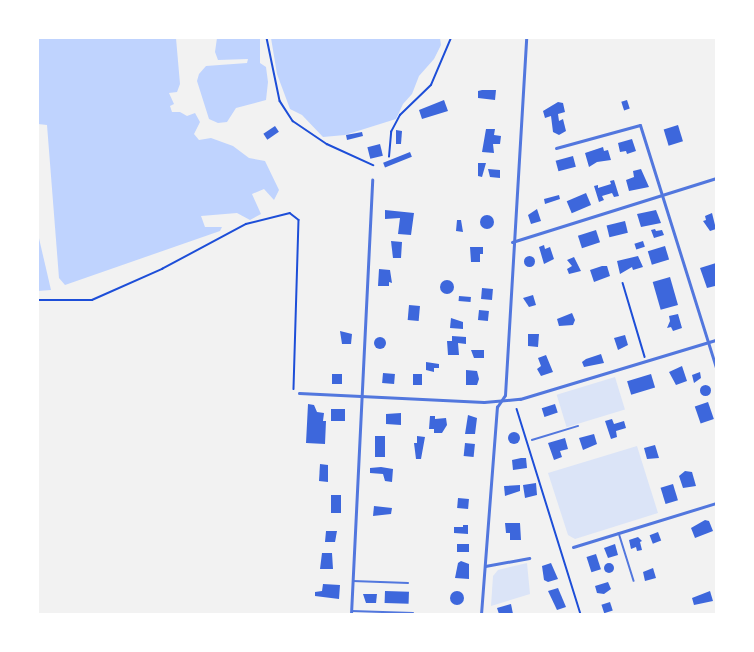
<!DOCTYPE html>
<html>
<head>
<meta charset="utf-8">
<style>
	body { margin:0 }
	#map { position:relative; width:754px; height:652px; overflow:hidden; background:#f2f2f2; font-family:"Titillium Web",sans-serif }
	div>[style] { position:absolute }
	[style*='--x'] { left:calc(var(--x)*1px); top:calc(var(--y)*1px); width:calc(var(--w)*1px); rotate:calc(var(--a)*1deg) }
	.green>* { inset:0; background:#dbe4f7; transform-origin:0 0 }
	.water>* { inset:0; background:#bfd3fe }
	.building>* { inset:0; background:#3d67dc; transform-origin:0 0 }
	.round { border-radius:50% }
	.path>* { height:1.5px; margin:-0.75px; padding:0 0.75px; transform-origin:0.75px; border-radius:0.75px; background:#1d4ed8 }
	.service>* { height:1.5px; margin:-0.75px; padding:0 0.75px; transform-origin:0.75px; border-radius:0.75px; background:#5277de }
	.minor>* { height:3px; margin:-1.5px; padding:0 1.5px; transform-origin:1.5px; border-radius:1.5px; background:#5277de }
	span { translate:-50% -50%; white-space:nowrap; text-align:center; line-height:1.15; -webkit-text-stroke:5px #fff; paint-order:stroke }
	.frame { position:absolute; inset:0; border:39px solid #fff; pointer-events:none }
</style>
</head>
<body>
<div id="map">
	<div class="green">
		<div style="left:615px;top:377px;width:34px;height:61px;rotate:73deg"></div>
		<div style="clip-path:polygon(637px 446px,658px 513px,575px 539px,568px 535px,548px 473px)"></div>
		<div style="clip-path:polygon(527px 563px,530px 594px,491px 606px,493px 576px,498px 570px)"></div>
	</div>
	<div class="water">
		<div style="clip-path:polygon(38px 38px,176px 38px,180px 84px,177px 92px,169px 93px,174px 104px,170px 106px,172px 112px,180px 112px,187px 116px,195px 113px,200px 122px,194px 134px,199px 140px,211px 138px,233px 146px,249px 158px,265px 161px,279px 190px,274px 200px,264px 189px,252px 194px,261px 214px,250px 220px,237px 213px,201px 216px,205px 227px,222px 227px,220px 231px,65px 285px,59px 278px,47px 125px,38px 124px)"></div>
		<div style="clip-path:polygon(217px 38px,260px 38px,260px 63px,266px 67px,268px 82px,266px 100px,236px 108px,227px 122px,218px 123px,209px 119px,197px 81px,199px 74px,206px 66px,247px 63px,248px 59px,218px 60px,215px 52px)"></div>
		<div style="clip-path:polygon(271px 38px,440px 38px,441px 45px,434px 59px,419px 76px,412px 94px,403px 104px,396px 119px,345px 135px,323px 137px,302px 115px,290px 109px,277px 74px)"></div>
		<div style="clip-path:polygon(38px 234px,51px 290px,38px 291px)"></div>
	</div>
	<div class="building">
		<div style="clip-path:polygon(482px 90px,496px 90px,495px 100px,478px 98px,478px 91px)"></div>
		<div style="clip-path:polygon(444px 100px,448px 111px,422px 119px,419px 110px)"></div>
		<div style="left:627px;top:100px;width:9px;height:6px;rotate:72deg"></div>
		<div style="clip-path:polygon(558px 102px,563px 103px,565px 112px,558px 114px,559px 121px,563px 119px,566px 131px,559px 135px,553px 132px,551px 116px,545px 118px,543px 111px)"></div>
		<div style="left:678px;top:125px;width:17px;height:15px;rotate:73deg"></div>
		<div style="left:275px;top:126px;width:7px;height:14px;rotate:56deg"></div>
		<div style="clip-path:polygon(486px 129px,495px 129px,494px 135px,501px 136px,500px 144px,493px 144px,494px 153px,482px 152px)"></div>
		<div style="clip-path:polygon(396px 130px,402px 131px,401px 144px,396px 144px)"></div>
		<div style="clip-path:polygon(362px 132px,363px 136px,347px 140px,346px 135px)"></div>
		<div style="clip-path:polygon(632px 139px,636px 151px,627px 154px,626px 151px,620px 152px,618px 143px)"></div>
		<div style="left:380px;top:144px;width:12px;height:13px;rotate:76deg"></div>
		<div style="clip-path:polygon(603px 147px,604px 151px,608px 150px,611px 160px,597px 162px,589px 167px,585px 153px)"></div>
		<div style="left:410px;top:152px;width:5px;height:29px;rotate:68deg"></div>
		<div style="left:573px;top:156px;width:11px;height:18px;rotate:75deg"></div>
		<div style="clip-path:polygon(478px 163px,486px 163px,482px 177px,478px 176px)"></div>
		<div style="clip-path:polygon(488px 169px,500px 170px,500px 178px,490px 177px)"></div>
		<div style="clip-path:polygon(641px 169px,649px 187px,629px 191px,626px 180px,634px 177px,633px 171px)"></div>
		<div style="clip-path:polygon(614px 180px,619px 196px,614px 197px,612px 193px,602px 196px,604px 200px,599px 202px,594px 186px,598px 185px,598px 188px,611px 184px,610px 181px)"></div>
		<div style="left:586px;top:193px;width:13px;height:21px;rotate:67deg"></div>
		<div style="clip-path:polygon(559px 195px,560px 199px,545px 204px,544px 199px)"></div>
		<div style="clip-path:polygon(537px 209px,541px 221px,531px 224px,528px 215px)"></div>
		<div style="clip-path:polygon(385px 210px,414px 213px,411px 235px,398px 234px,400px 218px,385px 219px)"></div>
		<div style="clip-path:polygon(656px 210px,661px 223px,641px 227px,637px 214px)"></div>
		<div style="clip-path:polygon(712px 213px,716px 229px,710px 231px,703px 221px,706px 220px,705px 216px)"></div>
		<div class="round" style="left:480px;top:215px;width:14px;height:14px"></div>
		<div style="clip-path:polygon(457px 220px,461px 220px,463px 232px,456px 231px)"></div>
		<div style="left:625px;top:221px;width:12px;height:19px;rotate:76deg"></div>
		<div style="clip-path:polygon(655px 229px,656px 231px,662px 230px,664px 235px,654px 238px,651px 230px)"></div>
		<div style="left:596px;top:230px;width:13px;height:19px;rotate:72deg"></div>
		<div style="clip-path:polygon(391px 241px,402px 242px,401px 258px,393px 258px)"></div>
		<div style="left:643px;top:241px;width:6px;height:9px;rotate:72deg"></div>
		<div style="clip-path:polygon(544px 245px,545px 249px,550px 247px,554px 259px,544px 264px,539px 247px)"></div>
		<div style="left:665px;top:246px;width:14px;height:18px;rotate:73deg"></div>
		<div style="clip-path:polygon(470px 247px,483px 247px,483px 254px,480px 254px,480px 262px,471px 262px)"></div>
		<div class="round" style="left:523.5px;top:255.5px;width:11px;height:11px"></div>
		<div style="clip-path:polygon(638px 256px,643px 267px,633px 270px,632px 267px,620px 274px,617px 261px)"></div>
		<div style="clip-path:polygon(574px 257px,581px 271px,569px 274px,567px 269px,572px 266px,567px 260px)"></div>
		<div style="clip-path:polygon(716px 263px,715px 286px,707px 288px,700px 268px)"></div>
		<div style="clip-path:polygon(602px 266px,607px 266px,610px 276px,594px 282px,590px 270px)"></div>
		<div style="clip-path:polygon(379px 269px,390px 270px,392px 283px,389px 282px,389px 286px,378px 286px)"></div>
		<div style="left:670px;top:277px;width:29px;height:18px;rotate:74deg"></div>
		<div class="round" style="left:440px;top:280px;width:14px;height:14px"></div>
		<div style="left:482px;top:288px;width:11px;height:11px;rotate:5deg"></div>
		<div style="clip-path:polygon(533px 295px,536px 305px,529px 307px,523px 298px)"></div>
		<div style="left:459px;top:296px;width:12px;height:5px;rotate:5deg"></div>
		<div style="left:409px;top:305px;width:11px;height:15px;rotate:5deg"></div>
		<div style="left:479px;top:310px;width:10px;height:10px;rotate:6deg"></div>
		<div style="clip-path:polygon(572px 313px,575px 320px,573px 325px,559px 326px,557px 319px)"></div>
		<div style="clip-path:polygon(678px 314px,682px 328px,673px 331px,671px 327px,667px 328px,670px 321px,669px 316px)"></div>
		<div style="clip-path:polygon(451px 318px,463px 322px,463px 329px,450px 328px)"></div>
		<div style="clip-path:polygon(340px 331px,352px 334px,351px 344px,342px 344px)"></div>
		<div style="clip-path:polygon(528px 334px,539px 334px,538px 347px,528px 346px)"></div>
		<div style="clip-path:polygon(625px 335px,628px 345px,618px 350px,614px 338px)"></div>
		<div style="clip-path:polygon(452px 336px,466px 337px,466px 344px,458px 343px,459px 355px,448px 355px,447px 341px,452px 341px)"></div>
		<div class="round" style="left:374px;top:337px;width:12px;height:12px"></div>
		<div style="clip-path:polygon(471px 350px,484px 350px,484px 358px,474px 358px)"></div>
		<div style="clip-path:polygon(601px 354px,604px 363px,584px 367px,582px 362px,586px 359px)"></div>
		<div style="clip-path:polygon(546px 355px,553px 372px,541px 376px,537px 369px,541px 366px,538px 358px)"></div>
		<div style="clip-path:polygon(426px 362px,439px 364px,439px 368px,434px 368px,434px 372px,426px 370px)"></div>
		<div style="clip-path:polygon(682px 366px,687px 381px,676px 385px,669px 372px)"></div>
		<div style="clip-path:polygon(466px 370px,477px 371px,479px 379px,477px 385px,466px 385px)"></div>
		<div style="clip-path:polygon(700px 372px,701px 378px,694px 383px,692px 375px)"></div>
		<div style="left:383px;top:373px;width:12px;height:10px;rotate:5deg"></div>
		<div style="left:332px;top:374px;width:10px;height:10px"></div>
		<div style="left:413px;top:374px;width:9px;height:11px"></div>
		<div style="left:651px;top:374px;width:14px;height:25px;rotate:73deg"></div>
		<div class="round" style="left:699.5px;top:384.5px;width:11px;height:11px"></div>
		<div style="left:708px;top:402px;width:18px;height:14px;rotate:71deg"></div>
		<div style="clip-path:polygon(308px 404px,314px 405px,317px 412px,324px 413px,323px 421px,326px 421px,325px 444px,306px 443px)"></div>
		<div style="left:555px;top:404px;width:9px;height:14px;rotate:72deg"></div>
		<div style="left:331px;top:409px;width:14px;height:12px"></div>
		<div style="clip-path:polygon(401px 413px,401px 425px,386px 424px,386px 414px)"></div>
		<div style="clip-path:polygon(468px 415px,477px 418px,475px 434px,465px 434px)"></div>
		<div style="clip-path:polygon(430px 416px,435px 416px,435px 419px,446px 418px,447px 425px,442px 433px,434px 433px,434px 429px,429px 429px)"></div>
		<div style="clip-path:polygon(612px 419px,614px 424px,624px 421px,626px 428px,616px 431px,617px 437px,611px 439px,605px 421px)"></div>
		<div class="round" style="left:508px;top:432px;width:12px;height:12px"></div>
		<div style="clip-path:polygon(594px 434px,597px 444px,583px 450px,579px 438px)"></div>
		<div style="left:375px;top:436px;width:10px;height:21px"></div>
		<div style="clip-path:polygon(417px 436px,425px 437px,421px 459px,416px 459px,414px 443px,417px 443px)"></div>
		<div style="clip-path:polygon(565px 438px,568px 449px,560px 451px,562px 457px,554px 460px,548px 443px)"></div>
		<div style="left:465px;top:443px;width:10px;height:13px;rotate:6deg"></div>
		<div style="clip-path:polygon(655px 445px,659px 458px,647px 459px,644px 448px)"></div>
		<div style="clip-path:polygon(521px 458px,526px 458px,527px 468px,513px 470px,512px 460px)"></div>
		<div style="clip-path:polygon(320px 464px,328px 465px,328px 482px,319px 481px)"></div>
		<div style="clip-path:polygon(381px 467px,393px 469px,392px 482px,385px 481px,383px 474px,370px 473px,370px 468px)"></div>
		<div style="clip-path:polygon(685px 471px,692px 472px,696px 486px,683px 488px,679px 476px)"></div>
		<div style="clip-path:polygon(536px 483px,537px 495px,525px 498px,523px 485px)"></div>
		<div style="left:673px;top:484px;width:17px;height:13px;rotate:73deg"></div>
		<div style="clip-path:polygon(520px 485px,520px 491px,505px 496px,504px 486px)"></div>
		<div style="left:331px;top:495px;width:10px;height:18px"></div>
		<div style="left:458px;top:498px;width:11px;height:10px;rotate:5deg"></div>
		<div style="clip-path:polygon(374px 506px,392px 508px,391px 514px,373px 516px)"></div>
		<div style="clip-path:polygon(705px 520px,709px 521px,713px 531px,695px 538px,691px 528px)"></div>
		<div style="clip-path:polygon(505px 523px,520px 523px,521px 540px,510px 540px,510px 533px,506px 533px)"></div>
		<div style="clip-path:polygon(463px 525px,468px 525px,468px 534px,454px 533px,454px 527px,463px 527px)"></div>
		<div style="clip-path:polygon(326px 531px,337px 531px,335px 542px,325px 542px)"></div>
		<div style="left:658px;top:532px;width:9px;height:9px;rotate:69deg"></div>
		<div style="clip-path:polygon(638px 537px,642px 541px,640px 542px,642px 550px,637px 551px,636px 547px,631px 549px,629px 540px)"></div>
		<div style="left:457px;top:544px;width:12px;height:8px"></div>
		<div style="clip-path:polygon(615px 544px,618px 555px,608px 558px,604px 548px)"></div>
		<div style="clip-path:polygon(322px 553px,332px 553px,333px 569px,320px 569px)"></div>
		<div style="left:596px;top:554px;width:16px;height:10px;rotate:72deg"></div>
		<div style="clip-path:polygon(461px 561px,469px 564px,469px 579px,455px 578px,458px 563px)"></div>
		<div style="clip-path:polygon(551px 563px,558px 579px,548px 582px,544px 580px,542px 566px)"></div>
		<div class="round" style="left:604px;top:563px;width:10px;height:10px"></div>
		<div style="clip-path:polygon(653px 568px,656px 578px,645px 581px,643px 572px)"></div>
		<div style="clip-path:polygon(608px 582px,611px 589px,604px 594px,597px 593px,595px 586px)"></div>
		<div style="clip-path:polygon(323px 584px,340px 585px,339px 599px,315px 596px,315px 592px,322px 591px)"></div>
		<div style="clip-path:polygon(558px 588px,566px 607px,557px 610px,548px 591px)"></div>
		<div style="left:385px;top:591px;width:24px;height:12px;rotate:2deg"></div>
		<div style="clip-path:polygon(710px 591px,713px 601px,694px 605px,692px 598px)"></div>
		<div class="round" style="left:450px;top:591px;width:14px;height:14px"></div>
		<div style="clip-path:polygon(363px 594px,377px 594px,376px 603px,366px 603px)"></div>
		<div style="left:610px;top:602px;width:9px;height:9px;rotate:72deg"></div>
		<div style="clip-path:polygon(511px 604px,513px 614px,499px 614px,497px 608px)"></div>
	</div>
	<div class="path">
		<div style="--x:267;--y:38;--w:64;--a:78.3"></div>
		<div style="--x:280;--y:101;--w:24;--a:57"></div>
		<div style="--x:293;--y:121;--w:41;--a:34.1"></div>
		<div style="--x:327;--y:144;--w:51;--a:24.5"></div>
		<div style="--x:389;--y:157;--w:25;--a:-85"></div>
		<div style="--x:391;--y:132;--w:19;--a:-62"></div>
		<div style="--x:400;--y:115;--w:43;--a:-44.1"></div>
		<div style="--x:431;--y:85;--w:51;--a:-66.9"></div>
		<div style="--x:623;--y:283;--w:77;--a:73.4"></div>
		<div style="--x:38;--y:300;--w:54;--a:0"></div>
		<div style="--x:92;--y:300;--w:77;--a:-23.9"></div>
		<div style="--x:162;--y:269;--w:95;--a:-28.2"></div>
		<div style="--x:246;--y:224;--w:45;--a:-14"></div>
		<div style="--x:290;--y:213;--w:11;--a:38"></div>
		<div style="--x:299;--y:220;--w:169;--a:91.7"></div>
		<div style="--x:517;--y:409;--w:215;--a:72.7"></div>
	</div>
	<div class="service">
		<div style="--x:532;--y:440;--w:48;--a:-16.9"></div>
		<div style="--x:619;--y:533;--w:50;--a:72.6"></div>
		<div style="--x:353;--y:581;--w:55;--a:2.1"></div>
		<div style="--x:352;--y:611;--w:61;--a:1.9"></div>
	</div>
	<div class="minor">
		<div style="--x:556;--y:148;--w:87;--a:-15.3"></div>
		<div style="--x:640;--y:125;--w:255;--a:72.6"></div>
		<div style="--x:512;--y:242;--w:214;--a:-17.4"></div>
		<div style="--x:299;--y:393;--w:185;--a:2.8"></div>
		<div style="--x:484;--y:402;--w:36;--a:-5"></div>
		<div style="--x:520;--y:399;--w:205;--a:-16.8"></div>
		<div style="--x:573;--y:547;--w:150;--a:-17.1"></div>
		<div style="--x:485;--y:566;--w:45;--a:-10.3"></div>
		<div style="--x:351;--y:614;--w:435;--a:-87.2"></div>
		<div style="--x:481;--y:614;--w:208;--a:-85.6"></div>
		<div style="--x:497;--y:407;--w:14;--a:-56"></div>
		<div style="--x:505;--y:395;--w:358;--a:-86.6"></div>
	</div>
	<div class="frame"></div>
</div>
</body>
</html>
